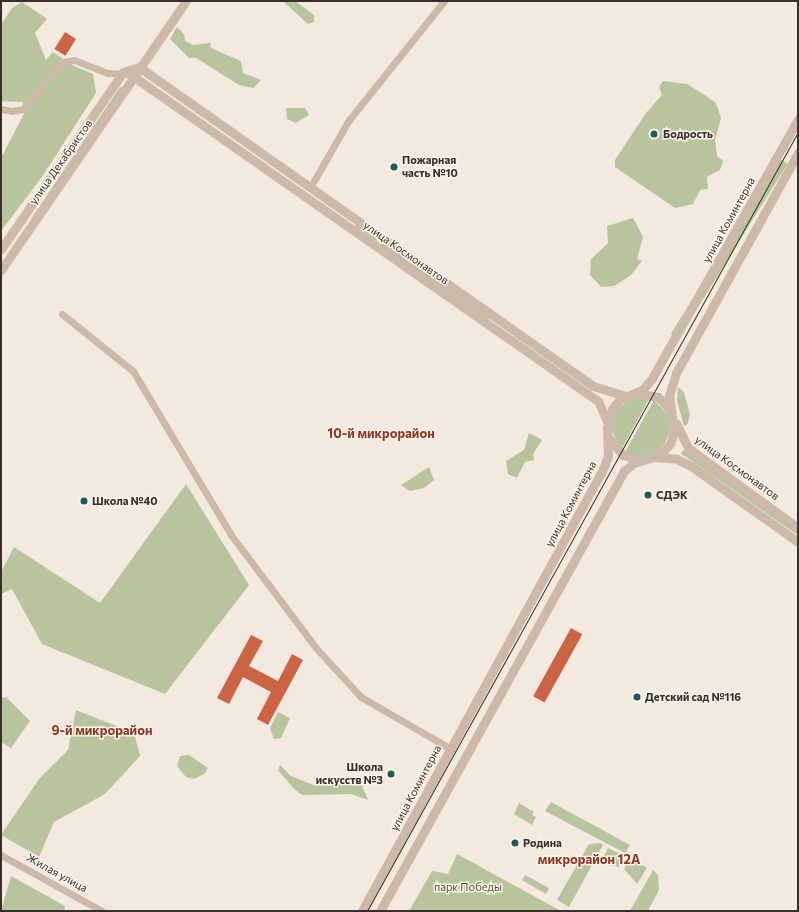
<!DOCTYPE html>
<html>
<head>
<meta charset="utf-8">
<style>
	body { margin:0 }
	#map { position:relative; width:799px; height:912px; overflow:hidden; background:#f4e9de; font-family:Commissioner,sans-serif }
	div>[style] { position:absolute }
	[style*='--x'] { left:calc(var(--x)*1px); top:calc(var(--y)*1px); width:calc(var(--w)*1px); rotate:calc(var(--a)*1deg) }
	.green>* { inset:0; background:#b7c49d; transform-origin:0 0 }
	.building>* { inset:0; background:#cb6345; transform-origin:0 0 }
	.minor>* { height:7px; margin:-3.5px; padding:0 3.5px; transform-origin:3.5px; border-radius:3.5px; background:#cdb9a9 }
	.tertiary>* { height:9px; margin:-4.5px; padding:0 4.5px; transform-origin:4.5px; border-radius:4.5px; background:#cdb9a9 }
	.tram>* { height:1px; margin:-0.5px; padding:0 0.5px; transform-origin:0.5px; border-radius:0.5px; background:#392e29 }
	.dots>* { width:11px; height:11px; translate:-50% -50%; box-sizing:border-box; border:2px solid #fbf3eb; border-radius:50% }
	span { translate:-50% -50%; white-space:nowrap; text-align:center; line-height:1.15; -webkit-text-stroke:3px #fbf3eb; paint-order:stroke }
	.poi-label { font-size:11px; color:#392e29; font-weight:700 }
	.left { translate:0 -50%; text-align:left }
	.right { translate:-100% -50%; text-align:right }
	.street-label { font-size:11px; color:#392e29 }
	.park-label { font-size:11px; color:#49592c }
	.quarter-label { font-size:13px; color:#8c371f; font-weight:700 }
	.frame { position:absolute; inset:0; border:2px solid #392e29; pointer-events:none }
</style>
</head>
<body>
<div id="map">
	<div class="green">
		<div style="clip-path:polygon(283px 1px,295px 1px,314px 15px,314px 22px,308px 24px)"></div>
		<div style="clip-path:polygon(22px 2px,47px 19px,35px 33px,46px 60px,53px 52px,74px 66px,93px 74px,96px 93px,42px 177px,1px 231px,1px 158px,26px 110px,22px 102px,1px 101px,1px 25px,12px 8px)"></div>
		<div style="clip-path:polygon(177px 27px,184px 34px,185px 41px,193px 45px,210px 43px,211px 48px,241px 61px,243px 73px,261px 80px,253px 88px,239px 85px,196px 58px,189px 58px,170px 39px)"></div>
		<div style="clip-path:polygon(663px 81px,687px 84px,706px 96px,716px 103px,721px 118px,715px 140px,717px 156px,723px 161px,720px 170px,707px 177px,708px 189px,700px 190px,693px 204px,675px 208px,615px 167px,615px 160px,646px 113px,662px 95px,659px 87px)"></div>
		<div style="left:120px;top:87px;width:4px;height:159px;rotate:34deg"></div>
		<div style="clip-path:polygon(286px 108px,305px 108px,309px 115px,296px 123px,287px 119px)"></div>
		<div style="left:780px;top:159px;width:9px;height:206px;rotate:32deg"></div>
		<div style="clip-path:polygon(633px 218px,643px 237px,637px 259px,642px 261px,631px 275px,614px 286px,601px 287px,590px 275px,591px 259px,608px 243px,607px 226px)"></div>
		<div style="clip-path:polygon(358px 222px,490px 318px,487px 321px,355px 226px)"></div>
		<div style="clip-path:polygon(678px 387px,684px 392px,690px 415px,687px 425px,684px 426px,677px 401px)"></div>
		<div style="clip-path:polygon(640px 397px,649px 399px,621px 450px,611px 429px,616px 411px,627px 401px)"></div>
		<div style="clip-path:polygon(654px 400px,668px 415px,670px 430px,665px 443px,659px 451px,640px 457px,625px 452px)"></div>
		<div style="clip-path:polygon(529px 433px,542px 440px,533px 454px,534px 460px,525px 462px,517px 478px,508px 474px,506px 461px,524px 450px)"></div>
		<div style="left:683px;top:450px;width:141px;height:4px;rotate:35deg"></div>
		<div style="clip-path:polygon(429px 467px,434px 480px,424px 488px,410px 491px,401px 485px)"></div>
		<div style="clip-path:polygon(186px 484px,249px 585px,165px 694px,42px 644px,12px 589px,1px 594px,1px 572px,14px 547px,100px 603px)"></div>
		<div style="clip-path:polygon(6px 697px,30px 721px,11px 748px,1px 742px,1px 698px)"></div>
		<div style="clip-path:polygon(76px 710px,134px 733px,140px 756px,105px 794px,54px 822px,39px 857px,1px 835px,39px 779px,68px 750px)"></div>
		<div style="clip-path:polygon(278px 712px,290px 718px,281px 738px,274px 739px,270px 728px)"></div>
		<div style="clip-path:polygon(189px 755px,208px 768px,204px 774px,194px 779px,186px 777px,177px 766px,180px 756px)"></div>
		<div style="clip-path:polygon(280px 765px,291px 776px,313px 785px,361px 783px,368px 800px,351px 794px,302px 795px,294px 789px,278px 770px)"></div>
		<div style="clip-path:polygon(551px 802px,630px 845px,625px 853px,545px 811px)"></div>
		<div style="clip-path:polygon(519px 803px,534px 812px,532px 815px,536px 817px,532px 825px,514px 814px)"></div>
		<div style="clip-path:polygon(600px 843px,603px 845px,569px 907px,557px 900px,589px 844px)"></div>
		<div style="clip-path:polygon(608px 848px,624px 856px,619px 867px,600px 863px)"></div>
		<div style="clip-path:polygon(457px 854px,561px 911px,409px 911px,432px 871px,448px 874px)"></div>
		<div style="clip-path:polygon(630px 858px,647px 868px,637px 884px,624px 869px)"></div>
		<div style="clip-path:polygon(653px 870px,658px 875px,659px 890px,648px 911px,630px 911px)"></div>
		<div style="clip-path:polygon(525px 875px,549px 888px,546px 894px,522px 880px)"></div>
		<div style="clip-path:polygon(11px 876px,65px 906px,64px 911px,1px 911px)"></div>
	</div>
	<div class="building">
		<div style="left:65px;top:32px;width:13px;height:20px;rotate:32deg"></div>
		<div style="left:571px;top:628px;width:13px;height:78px;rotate:29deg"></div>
		<div style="clip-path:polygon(251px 635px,263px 641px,249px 666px,278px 681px,292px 654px,303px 660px,268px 725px,257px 719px,271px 692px,243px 677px,229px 704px,217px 698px)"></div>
	</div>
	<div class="minor">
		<div style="--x:1;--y:109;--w:11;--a:10"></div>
		<div style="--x:12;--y:111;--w:11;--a:-10"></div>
		<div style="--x:23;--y:109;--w:61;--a:-50.3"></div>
		<div style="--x:62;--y:62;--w:12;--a:-9"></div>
		<div style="--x:74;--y:60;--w:36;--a:21"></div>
		<div style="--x:108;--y:73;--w:19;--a:3"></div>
		<div style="--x:311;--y:186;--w:76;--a:-60.1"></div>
		<div style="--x:349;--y:120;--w:152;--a:-51.4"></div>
		<div style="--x:62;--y:314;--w:91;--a:38.8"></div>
		<div style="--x:133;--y:371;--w:191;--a:59.1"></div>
		<div style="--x:231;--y:535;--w:141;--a:53"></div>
		<div style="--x:316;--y:648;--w:67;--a:47.4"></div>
		<div style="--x:361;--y:697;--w:104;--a:30"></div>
		<div style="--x:1;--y:855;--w:115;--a:29"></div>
	</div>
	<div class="tertiary">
		<div style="--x:139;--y:67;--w:555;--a:35.09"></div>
		<div style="--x:593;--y:386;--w:34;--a:17"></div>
		<div style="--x:134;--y:77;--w:566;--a:34.93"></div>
		<div style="--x:598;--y:401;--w:22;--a:66"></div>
		<div style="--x:1;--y:249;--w:215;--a:-55.4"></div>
		<div style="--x:123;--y:72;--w:17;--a:-17"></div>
		<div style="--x:1;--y:270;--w:326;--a:-55.5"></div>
		<div style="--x:637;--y:393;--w:21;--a:11"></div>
		<div style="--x:658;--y:397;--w:18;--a:47"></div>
		<div style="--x:676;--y:423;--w:28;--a:64"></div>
		<div style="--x:688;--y:448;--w:136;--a:36"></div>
		<div style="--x:609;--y:438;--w:22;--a:51"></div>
		<div style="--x:623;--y:455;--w:18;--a:16"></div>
		<div style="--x:656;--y:457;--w:21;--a:5"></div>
		<div style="--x:677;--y:459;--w:16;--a:27"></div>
		<div style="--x:691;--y:466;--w:131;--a:35.4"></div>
		<div style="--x:362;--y:911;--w:503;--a:-61.4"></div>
		<div style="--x:603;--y:469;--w:14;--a:-69"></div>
		<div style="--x:608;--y:456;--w:28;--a:-92"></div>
		<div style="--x:607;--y:428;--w:20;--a:-75"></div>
		<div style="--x:612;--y:409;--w:13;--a:-51"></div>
		<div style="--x:620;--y:399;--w:24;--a:-22"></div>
		<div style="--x:642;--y:390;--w:13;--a:-48"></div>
		<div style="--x:651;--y:380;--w:300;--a:-60.6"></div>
		<div style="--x:380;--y:911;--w:503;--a:-60.99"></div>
		<div style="--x:624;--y:471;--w:13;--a:-39"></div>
		<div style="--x:634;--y:463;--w:28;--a:-18"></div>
		<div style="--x:661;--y:454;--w:13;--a:-48"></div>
		<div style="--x:670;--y:444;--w:14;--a:-73"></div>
		<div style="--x:674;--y:431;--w:35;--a:-98"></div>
		<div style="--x:669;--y:396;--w:24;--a:-73"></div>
		<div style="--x:676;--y:373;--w:252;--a:-61"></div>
	</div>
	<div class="tram">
		<div style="--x:367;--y:911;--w:890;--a:-61.05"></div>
	</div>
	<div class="dots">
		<div style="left:654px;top:134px;background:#1d5a5d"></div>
		<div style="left:394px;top:167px;background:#1d5a5d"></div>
		<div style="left:648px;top:495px;background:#1d5a5d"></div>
		<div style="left:84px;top:501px;background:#1d5a5d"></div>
		<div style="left:637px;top:697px;background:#1d5a5d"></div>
		<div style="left:391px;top:774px;background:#1d5a5d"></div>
		<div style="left:515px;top:843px;background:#1d5a5d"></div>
	</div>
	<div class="poi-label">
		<span class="left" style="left:663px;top:134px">Бодрость</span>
		<span class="left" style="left:402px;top:167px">Пожарная<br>часть №10</span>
		<span class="left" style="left:656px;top:495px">СДЭК</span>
		<span class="left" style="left:92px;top:501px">Школа №40</span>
		<span class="left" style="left:645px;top:697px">Детский сад №116</span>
		<span class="right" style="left:383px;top:774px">Школа<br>искусств №3</span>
		<span class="left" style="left:523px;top:843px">Родина</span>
	</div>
	<div class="street-label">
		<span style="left:61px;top:162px;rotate:-55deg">улица Декабристов</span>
		<span style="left:729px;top:220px;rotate:-61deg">улица Коминтерна</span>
		<span style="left:406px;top:253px;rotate:35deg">улица Космонавтов</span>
		<span style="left:737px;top:468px;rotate:36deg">улица Космонавтов</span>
		<span style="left:571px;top:504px;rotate:-62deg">улица Коминтерна</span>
		<span style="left:416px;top:788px;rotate:-62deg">улица Коминтерна</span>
		<span style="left:57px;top:873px;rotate:29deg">Жилая улица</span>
	</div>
	<div class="park-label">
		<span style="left:468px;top:887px">парк Победы</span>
	</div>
	<div class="quarter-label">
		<span style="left:381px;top:433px">10-й микрорайон</span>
		<span style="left:102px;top:730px">9-й микрорайон</span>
		<span style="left:589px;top:859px">микрорайон 12А</span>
	</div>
	<div class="frame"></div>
</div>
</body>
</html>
